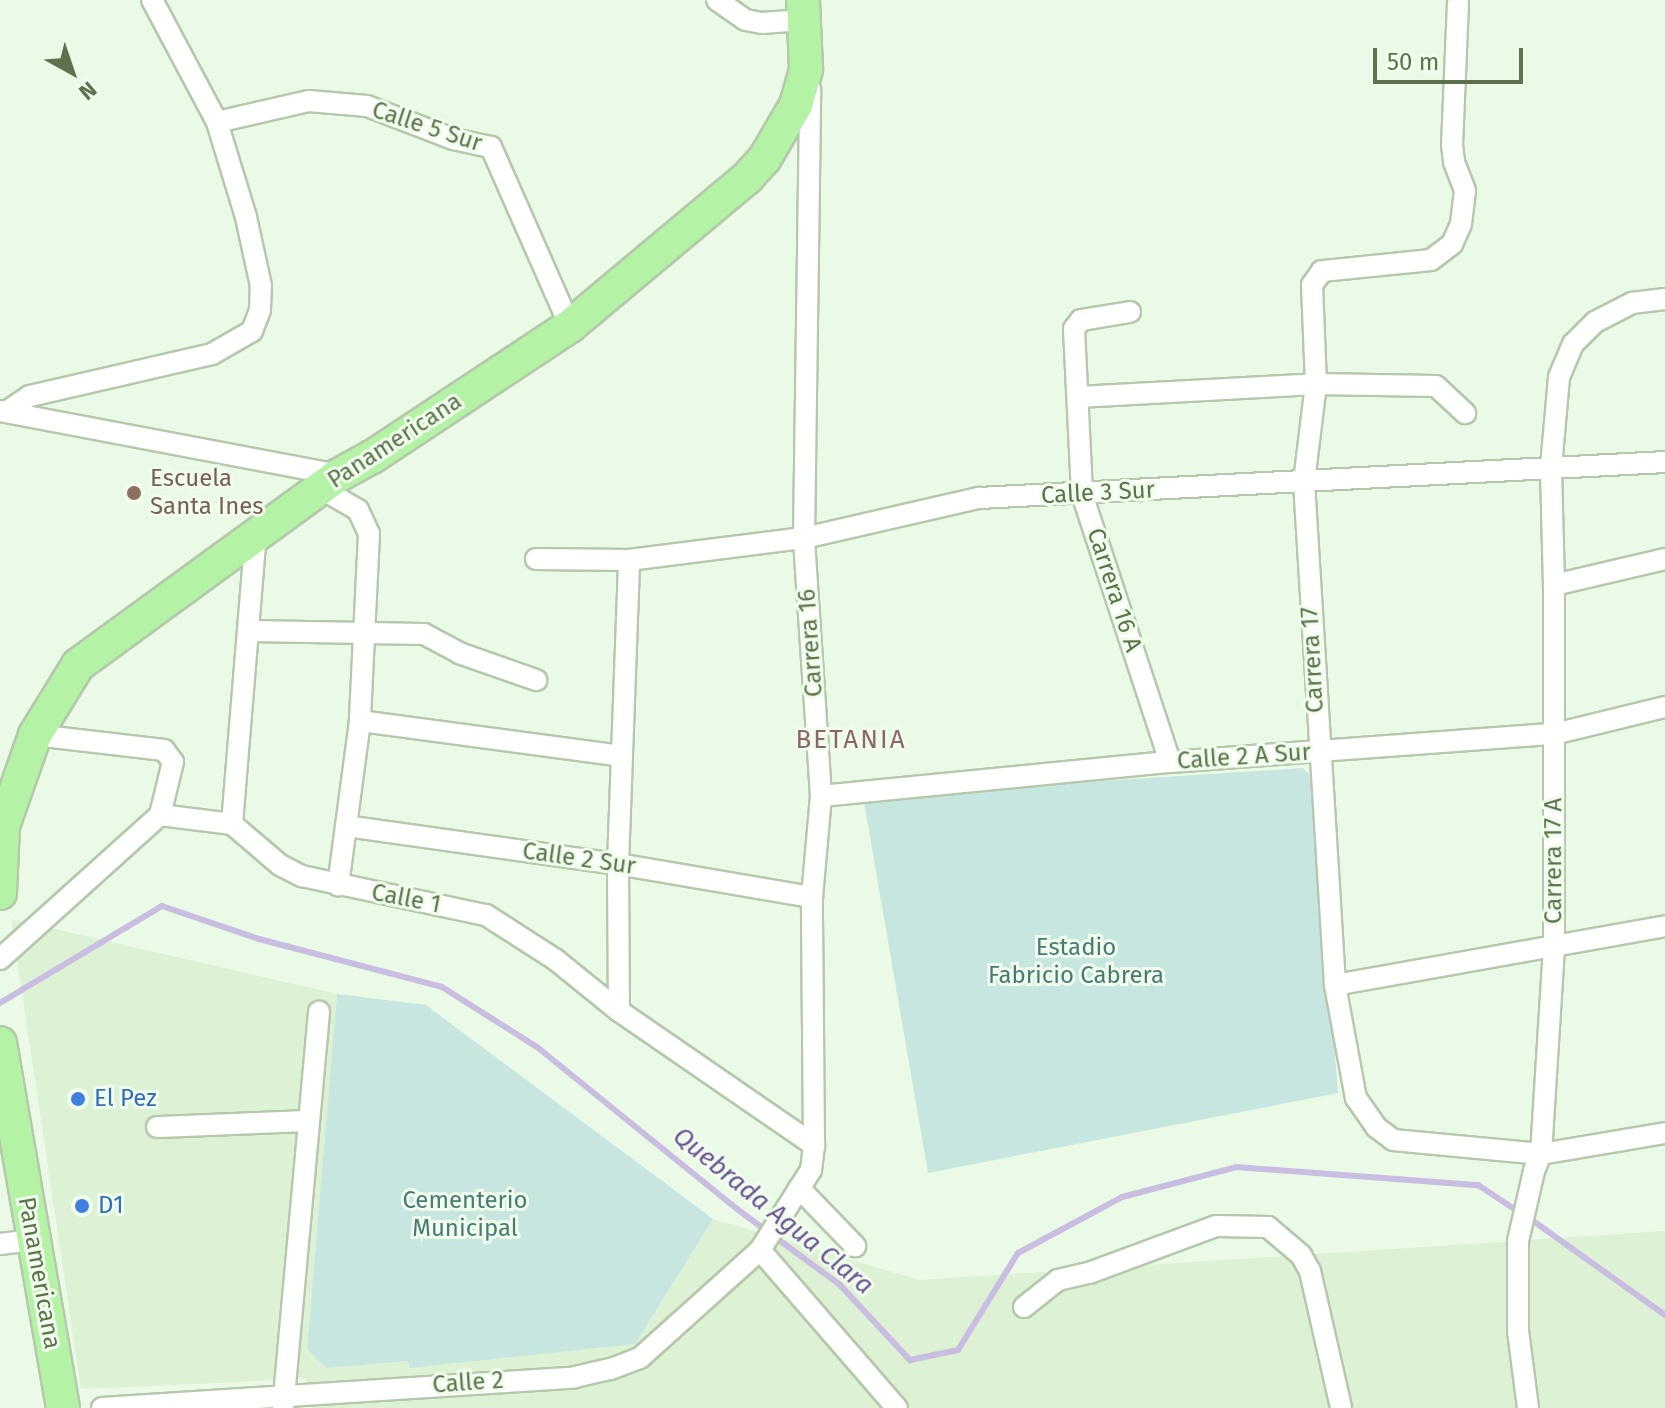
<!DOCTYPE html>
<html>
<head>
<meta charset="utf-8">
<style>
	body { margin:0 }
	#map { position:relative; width:1665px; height:1408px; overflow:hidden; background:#eafae6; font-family:"Fira Sans",sans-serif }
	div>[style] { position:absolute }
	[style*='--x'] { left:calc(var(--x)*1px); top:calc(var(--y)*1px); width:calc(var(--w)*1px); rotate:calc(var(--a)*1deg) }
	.residential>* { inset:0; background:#ddf1d5 }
	.green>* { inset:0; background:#c6e6df }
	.stream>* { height:6px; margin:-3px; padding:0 3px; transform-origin:3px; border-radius:3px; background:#c9bde1 }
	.roads { filter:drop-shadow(2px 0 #b6c8ac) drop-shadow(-2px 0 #b6c8ac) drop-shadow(0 2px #b6c8ac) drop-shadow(0 -2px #b6c8ac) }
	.street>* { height:20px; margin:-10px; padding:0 10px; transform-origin:10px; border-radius:10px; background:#fff }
	.primary>* { height:32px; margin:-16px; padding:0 16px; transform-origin:16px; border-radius:16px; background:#b4f2a5 }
	.dots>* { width:22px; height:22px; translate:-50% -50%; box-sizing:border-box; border:4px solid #f0fdec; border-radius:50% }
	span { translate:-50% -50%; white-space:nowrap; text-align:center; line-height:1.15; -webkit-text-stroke:6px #f0fdec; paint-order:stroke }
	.street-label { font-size:24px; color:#5e714e }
	.education-label { font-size:24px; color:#785e54 }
	.left { translate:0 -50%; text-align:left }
	.park-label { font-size:24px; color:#4a7a75 }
	.shop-label { font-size:24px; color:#366cbe }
	.neighbourhood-label { font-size:26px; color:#8c666b; letter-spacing:2px }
	.water-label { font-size:26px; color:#6a5495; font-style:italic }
	.north { position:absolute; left:32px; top:32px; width:80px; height:80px; -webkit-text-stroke:6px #f0fdec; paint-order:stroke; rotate:140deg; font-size:22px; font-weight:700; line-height:32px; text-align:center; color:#5e714e }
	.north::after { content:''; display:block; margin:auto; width:28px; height:36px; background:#5e714e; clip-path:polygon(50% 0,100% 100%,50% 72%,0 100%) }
	.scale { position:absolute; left:1373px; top:48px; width:150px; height:36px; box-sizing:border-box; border:4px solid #5e714e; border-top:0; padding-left:10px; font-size:24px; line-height:28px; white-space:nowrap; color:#5e714e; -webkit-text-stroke:6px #f0fdec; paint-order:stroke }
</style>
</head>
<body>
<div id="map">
	<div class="residential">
		<div style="clip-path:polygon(11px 919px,337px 994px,307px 1349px,326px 1368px,408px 1361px,408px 1367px,635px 1344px,713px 1219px,919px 1280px,1665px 1231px,1665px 1408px,312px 1408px,306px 1379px,81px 1389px)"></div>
	</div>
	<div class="green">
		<div style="clip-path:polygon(1303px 768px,1313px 778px,1338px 1093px,928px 1173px,864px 802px,871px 796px)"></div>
		<div style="clip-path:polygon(337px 994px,426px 1005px,713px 1219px,635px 1344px,409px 1368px,408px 1361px,326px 1368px,307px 1349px)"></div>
	</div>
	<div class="stream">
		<div style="--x:0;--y:1003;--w:189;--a:-30.9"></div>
		<div style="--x:162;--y:906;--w:102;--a:18.8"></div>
		<div style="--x:259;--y:939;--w:189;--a:14.7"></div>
		<div style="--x:442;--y:987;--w:112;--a:32.3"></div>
		<div style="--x:537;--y:1047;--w:257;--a:39"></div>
		<div style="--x:737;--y:1209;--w:128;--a:36.4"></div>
		<div style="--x:840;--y:1285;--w:103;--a:47"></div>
		<div style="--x:910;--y:1360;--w:49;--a:-11.8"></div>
		<div style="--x:958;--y:1350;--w:114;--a:-58.3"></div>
		<div style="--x:1018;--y:1253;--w:118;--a:-28.3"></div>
		<div style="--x:1122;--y:1197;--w:118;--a:-14.7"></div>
		<div style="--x:1236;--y:1167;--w:243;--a:4.3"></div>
		<div style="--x:1478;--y:1185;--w:49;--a:33.4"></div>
		<div style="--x:1529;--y:1218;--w:167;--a:35.5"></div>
	</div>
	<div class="roads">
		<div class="street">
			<div style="--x:717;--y:0;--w:35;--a:35"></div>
			<div style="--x:746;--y:20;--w:16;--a:11"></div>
			<div style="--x:762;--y:23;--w:41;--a:-4.2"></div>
			<div style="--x:1458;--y:3;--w:142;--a:92.4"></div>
			<div style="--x:1452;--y:145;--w:17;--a:83"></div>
			<div style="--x:1454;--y:162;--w:31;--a:69"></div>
			<div style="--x:1465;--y:191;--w:33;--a:97"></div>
			<div style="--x:1461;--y:224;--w:22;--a:114"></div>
			<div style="--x:1452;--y:244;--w:26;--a:143"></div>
			<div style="--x:1431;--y:260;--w:110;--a:174.2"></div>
			<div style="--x:1322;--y:271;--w:17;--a:126"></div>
			<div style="--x:1312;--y:285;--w:99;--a:87.7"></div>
			<div style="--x:1316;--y:384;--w:99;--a:97"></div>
			<div style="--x:1304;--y:482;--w:504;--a:86.47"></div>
			<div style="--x:1335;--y:985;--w:115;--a:79.5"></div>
			<div style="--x:1356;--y:1098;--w:35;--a:55"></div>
			<div style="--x:1376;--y:1127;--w:21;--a:37"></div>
			<div style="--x:1393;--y:1140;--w:149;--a:5.4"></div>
			<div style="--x:1541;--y:1154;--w:126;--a:-9.6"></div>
			<div style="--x:217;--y:122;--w:94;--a:-12.9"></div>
			<div style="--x:309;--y:101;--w:58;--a:4.9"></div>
			<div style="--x:367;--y:106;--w:92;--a:21"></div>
			<div style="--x:453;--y:139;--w:39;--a:12"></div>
			<div style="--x:491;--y:147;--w:196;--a:66.2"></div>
			<div style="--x:1130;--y:312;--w:50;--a:170.7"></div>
			<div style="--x:1081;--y:320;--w:11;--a:128"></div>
			<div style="--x:1074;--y:329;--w:165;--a:87.2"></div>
			<div style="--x:1082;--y:494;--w:282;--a:71.8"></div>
			<div style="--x:1078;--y:397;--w:238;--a:-3.1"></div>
			<div style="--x:1316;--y:384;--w:120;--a:1"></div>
			<div style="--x:1436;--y:386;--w:40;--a:43"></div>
			<div style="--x:0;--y:411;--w:345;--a:10.7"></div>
			<div style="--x:6;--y:412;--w:29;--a:-34"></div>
			<div style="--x:30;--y:396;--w:187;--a:-13"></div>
			<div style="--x:212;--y:354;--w:46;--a:-29.9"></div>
			<div style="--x:252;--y:331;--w:22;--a:-69"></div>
			<div style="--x:260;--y:310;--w:24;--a:-88"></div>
			<div style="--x:261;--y:286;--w:71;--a:-102.3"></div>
			<div style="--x:246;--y:217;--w:99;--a:-107"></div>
			<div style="--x:217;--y:122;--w:138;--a:-118"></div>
			<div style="--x:322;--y:489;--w:42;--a:30.3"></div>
			<div style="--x:358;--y:510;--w:26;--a:65"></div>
			<div style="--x:369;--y:534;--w:187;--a:92.8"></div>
			<div style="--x:360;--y:721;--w:166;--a:97.6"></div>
			<div style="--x:536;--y:559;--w:93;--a:0.6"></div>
			<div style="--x:629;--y:560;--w:176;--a:-7.2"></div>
			<div style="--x:804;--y:538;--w:180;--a:-12.9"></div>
			<div style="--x:979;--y:498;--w:687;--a:-3"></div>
			<div style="--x:1554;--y:585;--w:114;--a:-13.2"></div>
			<div style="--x:251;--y:631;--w:173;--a:1"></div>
			<div style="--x:424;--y:634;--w:40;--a:28"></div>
			<div style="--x:459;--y:653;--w:82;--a:19.3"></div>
			<div style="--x:360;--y:721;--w:263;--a:7.6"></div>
			<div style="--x:35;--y:735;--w:130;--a:6.6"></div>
			<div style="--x:164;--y:750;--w:15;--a:53"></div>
			<div style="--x:173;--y:762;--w:55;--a:103.8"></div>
			<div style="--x:821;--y:796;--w:351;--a:-5.6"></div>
			<div style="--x:1170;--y:762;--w:385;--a:-4.2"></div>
			<div style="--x:1554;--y:734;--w:114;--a:-13.7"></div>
			<div style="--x:232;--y:824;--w:291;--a:-85.3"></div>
			<div style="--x:346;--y:826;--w:275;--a:8"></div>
			<div style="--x:618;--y:864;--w:197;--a:9.7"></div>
			<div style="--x:0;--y:959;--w:215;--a:-42"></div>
			<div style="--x:160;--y:815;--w:73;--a:7.1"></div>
			<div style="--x:232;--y:824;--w:63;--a:40.5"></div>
			<div style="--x:280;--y:865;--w:25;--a:27"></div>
			<div style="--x:302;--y:876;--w:188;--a:12"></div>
			<div style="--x:486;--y:915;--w:83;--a:32.7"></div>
			<div style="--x:556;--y:960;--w:81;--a:39"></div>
			<div style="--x:619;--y:1011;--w:237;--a:34.5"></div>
			<div style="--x:1335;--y:985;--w:335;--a:-10.1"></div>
			<div style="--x:619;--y:1011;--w:147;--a:-90.4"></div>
			<div style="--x:618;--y:864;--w:304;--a:-87.9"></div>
			<div style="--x:157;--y:1127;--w:152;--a:-2.3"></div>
			<div style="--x:799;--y:1188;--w:81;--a:46"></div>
			<div style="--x:0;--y:1244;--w:33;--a:-7"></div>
			<div style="--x:760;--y:1250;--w:209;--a:49.1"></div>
			<div style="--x:1024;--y:1307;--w:43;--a:-38.5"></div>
			<div style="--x:1058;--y:1280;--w:32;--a:-13"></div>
			<div style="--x:1089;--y:1273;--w:135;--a:-20.3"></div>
			<div style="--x:1216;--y:1226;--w:52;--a:1.1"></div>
			<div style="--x:1268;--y:1227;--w:43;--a:40.3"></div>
			<div style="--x:1301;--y:1255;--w:18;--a:61"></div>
			<div style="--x:1310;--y:1271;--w:140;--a:77.2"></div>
			<div style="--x:102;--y:1408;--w:474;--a:-3.7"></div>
			<div style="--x:575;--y:1377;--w:37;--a:-13"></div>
			<div style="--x:611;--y:1369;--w:31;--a:-21"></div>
			<div style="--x:640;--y:1358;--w:161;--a:-42"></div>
			<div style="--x:760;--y:1250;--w:95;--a:-57.5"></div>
			<div style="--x:811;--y:1170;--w:25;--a:-83"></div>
			<div style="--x:814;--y:1145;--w:248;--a:-90.5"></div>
			<div style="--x:812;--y:897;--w:101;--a:-84.9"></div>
			<div style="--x:821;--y:796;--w:259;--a:-93.8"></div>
			<div style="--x:804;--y:538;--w:449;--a:-89.2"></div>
			<div style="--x:283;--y:1408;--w:398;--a:-84.8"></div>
			<div style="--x:1528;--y:1408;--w:78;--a:-97.4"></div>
			<div style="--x:1518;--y:1331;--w:90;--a:-90"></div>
			<div style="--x:1518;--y:1241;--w:72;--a:-77.1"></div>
			<div style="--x:1534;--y:1171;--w:18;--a:-68"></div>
			<div style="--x:1541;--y:1154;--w:207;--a:-86.4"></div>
			<div style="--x:1554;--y:947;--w:362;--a:-90"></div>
			<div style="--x:1554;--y:585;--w:118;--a:-91.5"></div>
			<div style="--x:1551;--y:467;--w:90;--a:-84.9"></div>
			<div style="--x:1559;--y:377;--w:36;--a:-67"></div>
			<div style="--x:1573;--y:344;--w:31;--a:-45"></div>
			<div style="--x:1595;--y:322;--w:42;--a:-27.2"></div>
			<div style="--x:1632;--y:303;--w:33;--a:-7"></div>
		</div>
		<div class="primary">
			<div style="--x:0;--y:893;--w:67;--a:-87.4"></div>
			<div style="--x:3;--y:826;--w:96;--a:-70.6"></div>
			<div style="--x:35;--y:735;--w:82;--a:-58.4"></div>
			<div style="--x:78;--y:665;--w:323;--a:-36.1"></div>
			<div style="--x:339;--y:475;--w:38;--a:-29"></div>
			<div style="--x:372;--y:457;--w:237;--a:-33.5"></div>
			<div style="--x:570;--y:326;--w:231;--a:-39.9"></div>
			<div style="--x:747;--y:178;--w:27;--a:-48"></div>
			<div style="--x:765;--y:158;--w:61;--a:-59.7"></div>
			<div style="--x:796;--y:105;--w:37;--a:-74"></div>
			<div style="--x:806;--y:69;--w:69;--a:-92.5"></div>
			<div style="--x:0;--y:1043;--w:370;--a:80.2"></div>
		</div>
	</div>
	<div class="dots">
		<div style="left:134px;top:493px;background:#8d6e63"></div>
		<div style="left:78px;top:1099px;background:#3f7fe0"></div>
		<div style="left:82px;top:1206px;background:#3f7fe0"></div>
	</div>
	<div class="street-label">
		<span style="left:427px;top:127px;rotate:18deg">Calle 5 Sur</span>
		<span style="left:395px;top:441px;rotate:-33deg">Panamericana</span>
		<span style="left:1098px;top:493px;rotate:-3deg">Calle 3 Sur</span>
		<span style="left:1114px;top:590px;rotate:72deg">Carrera 16 A</span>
		<span style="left:811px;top:643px;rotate:-94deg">Carrera 16</span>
		<span style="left:1313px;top:660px;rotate:-93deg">Carrera 17</span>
		<span style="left:1244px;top:757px;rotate:-4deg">Calle 2 A Sur</span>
		<span style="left:579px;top:859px;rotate:8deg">Calle 2 Sur</span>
		<span style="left:1554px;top:861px;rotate:-90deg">Carrera 17 A</span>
		<span style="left:406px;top:899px;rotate:11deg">Calle 1</span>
		<span style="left:39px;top:1273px;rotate:80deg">Panamericana</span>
		<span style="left:468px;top:1383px;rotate:-4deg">Calle 2</span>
	</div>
	<div class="education-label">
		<span class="left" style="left:150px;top:493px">Escuela<br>Santa Ines</span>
	</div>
	<div class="park-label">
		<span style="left:1076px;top:962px">Estadio<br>Fabricio Cabrera</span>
		<span style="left:465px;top:1215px">Cementerio<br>Municipal</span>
	</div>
	<div class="shop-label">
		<span class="left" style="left:94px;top:1099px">El Pez</span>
		<span class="left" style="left:98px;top:1206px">D1</span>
	</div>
	<div class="neighbourhood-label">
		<span style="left:851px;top:740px">BETANIA</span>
	</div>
	<div class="water-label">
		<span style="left:773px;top:1211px;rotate:39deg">Quebrada Agua Clara</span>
	</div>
	<div class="north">N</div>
	<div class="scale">50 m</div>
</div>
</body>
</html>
